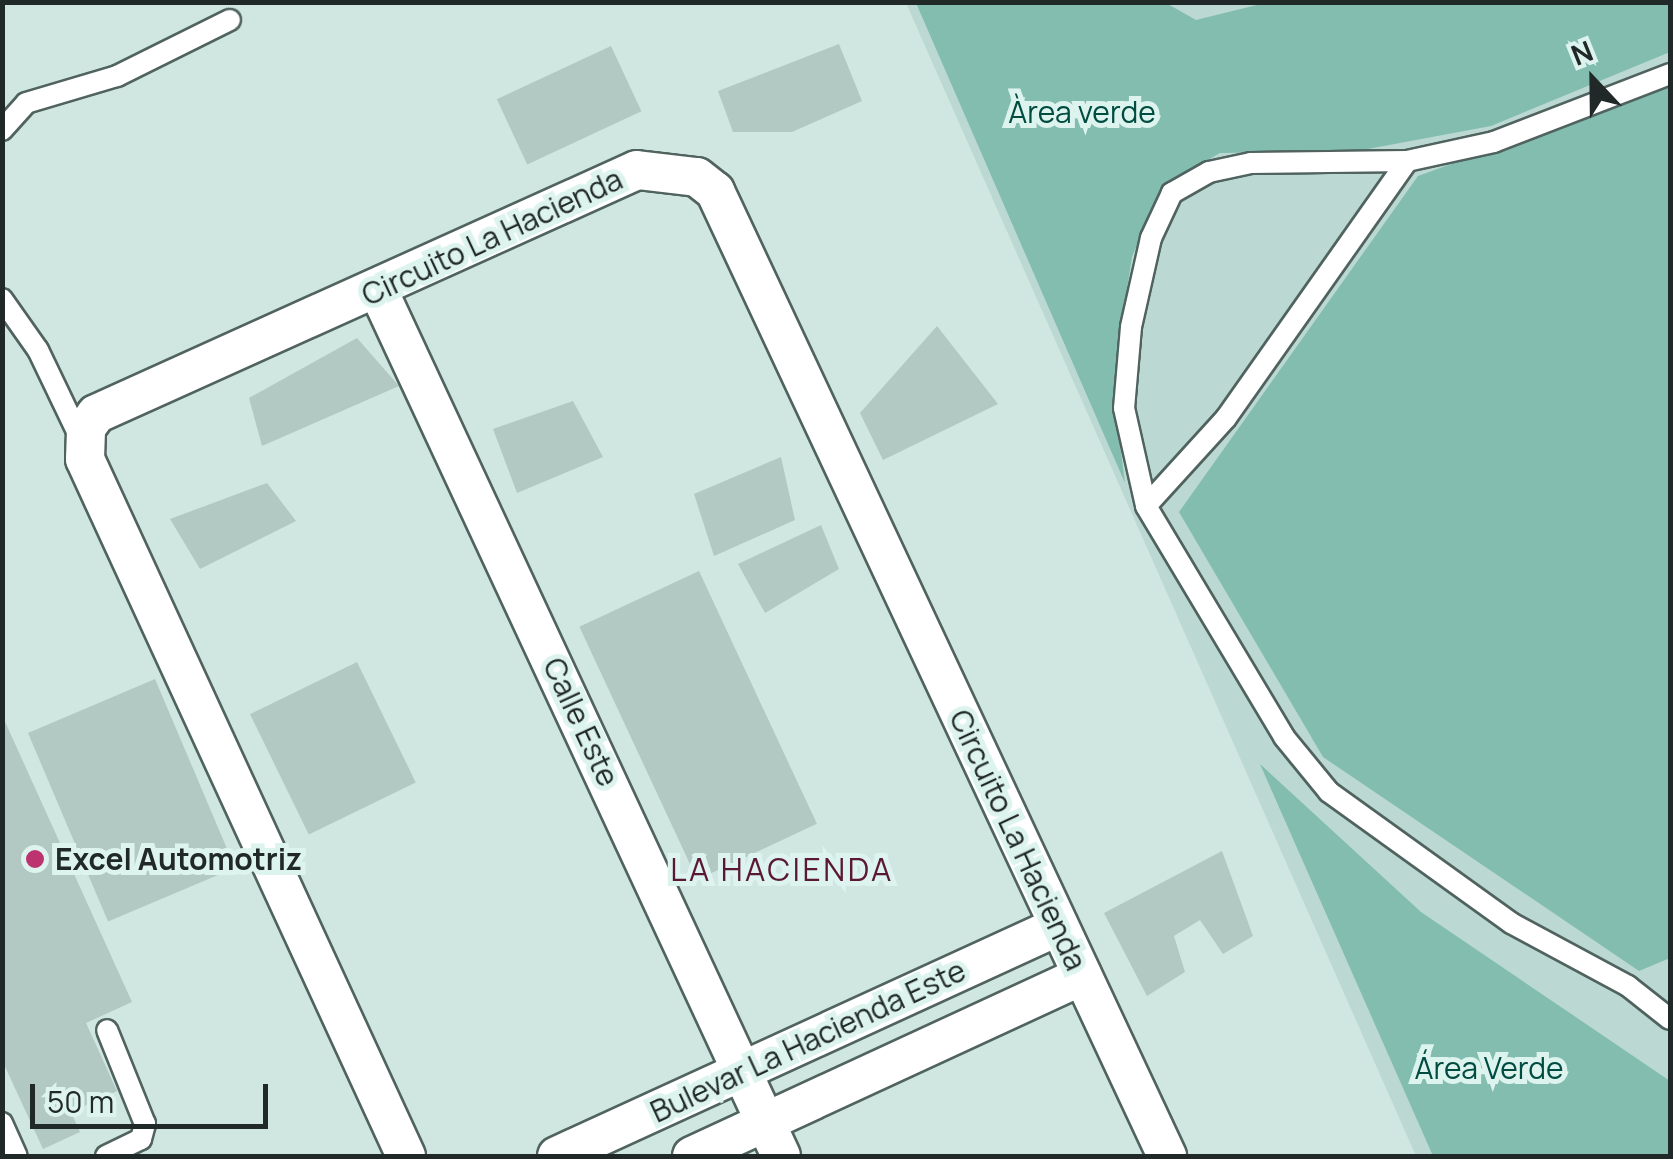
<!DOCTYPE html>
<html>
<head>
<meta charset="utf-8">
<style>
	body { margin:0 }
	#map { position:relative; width:1673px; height:1159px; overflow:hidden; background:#d0e6e0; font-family:Manrope,sans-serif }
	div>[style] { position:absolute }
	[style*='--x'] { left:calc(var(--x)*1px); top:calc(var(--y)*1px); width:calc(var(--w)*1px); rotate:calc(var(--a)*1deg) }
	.built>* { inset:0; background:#bbd9d2 }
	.green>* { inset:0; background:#82bdb0 }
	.building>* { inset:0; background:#b2c8c3; transform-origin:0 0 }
	.roads { filter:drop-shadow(2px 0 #50635f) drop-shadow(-2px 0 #50635f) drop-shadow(0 2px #50635f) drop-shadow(0 -2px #50635f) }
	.service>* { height:20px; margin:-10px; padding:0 10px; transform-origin:10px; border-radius:10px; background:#fff }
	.minor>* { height:38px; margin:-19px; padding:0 19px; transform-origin:19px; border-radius:19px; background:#fff }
	.dots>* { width:28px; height:28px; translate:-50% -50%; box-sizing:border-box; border:5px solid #ddf3ee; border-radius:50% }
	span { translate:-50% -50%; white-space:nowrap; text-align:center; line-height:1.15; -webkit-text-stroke:10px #ddf3ee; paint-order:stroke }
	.park-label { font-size:30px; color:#004c41 }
	.street-label { font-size:30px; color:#202927 }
	.poi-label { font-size:30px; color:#202927; font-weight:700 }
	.left { translate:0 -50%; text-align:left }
	.neighbourhood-label { font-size:32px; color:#5a1833; letter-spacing:2.5px }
	.frame { position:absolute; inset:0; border:5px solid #202927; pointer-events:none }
	.north { position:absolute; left:1543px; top:30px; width:100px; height:100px; -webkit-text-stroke:8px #ddf3ee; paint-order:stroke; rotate:338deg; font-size:28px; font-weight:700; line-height:40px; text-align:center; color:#202927 }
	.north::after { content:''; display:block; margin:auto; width:35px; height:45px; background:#202927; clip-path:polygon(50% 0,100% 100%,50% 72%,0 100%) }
	.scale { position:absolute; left:30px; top:1084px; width:238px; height:45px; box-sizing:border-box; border:5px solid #202927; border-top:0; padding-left:12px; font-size:30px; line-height:35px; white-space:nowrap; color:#202927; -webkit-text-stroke:8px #ddf3ee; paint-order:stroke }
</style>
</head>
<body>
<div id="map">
	<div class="built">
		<div style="clip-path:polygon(906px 3px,1670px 3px,1670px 1156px,1416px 1156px)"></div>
	</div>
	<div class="green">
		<div style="clip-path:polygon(1269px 2px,1670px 3px,1670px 52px,1491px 126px,1357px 151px,1220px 153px,1161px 187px,1132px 257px,1119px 340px,1115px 405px,1125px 483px,916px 3px,1166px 3px,1196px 20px)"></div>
		<div style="clip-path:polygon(1670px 85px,1670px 958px,1639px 971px,1323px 757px,1179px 512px,1418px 176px)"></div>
		<div style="clip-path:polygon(1260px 764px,1421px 912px,1670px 1081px,1670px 1156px,1433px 1156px)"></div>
	</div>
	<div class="building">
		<div style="clip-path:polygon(839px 44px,862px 101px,792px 132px,733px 132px,718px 91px)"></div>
		<div style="left:611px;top:46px;width:72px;height:126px;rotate:65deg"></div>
		<div style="clip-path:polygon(937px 326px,998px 404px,883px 460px,860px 413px)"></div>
		<div style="clip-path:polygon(357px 338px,399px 386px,262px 446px,249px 398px)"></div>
		<div style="clip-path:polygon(573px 401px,603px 457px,517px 493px,493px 429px)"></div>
		<div style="clip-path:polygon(781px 457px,795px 520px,714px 556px,694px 494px)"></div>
		<div style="clip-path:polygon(267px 483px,296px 521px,200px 569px,170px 519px)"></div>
		<div style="clip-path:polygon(821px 525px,839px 569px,765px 613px,738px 564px)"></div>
		<div style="left:699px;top:571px;width:279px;height:132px;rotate:65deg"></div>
		<div style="left:357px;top:662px;width:134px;height:119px;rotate:64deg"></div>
		<div style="left:155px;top:679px;width:205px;height:138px;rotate:67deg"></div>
		<div style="clip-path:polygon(2px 715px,132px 1002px,86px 1023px,117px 1091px,71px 1112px,80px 1132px,43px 1149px,2px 1060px)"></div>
		<div style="clip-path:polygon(1222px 851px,1253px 936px,1223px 954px,1200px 920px,1174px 936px,1185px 972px,1147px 996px,1104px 913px)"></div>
	</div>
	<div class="roads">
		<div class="service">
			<div style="--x:1670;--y:74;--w:189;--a:158.9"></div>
			<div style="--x:1494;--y:142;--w:89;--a:167.7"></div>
			<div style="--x:1407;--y:161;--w:156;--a:179.3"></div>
			<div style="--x:1251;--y:163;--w:43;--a:167.9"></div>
			<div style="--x:1209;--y:172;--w:43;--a:150.4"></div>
			<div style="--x:1172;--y:193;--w:50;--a:115"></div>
			<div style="--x:1151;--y:238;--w:91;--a:102.7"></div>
			<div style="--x:1131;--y:327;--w:81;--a:94.9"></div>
			<div style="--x:1124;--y:408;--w:100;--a:77.3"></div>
			<div style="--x:1146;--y:506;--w:269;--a:59.1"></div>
			<div style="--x:1284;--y:737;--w:71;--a:50.7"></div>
			<div style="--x:1329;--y:792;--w:224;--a:35.7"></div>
			<div style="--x:1511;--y:923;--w:133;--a:28.3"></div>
			<div style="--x:1628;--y:986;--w:53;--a:38.2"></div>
			<div style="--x:2;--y:130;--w:36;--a:-48"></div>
			<div style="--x:26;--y:103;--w:95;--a:-16.5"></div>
			<div style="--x:117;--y:76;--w:126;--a:-26.4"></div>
			<div style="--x:2;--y:299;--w:62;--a:54.8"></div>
			<div style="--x:38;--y:350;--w:102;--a:64.4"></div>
			<div style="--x:1146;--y:506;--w:119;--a:-47.7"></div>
			<div style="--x:1226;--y:418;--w:314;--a:-54.8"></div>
			<div style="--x:2;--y:1123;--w:36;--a:66"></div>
			<div style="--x:106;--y:1156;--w:39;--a:-26"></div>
			<div style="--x:141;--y:1139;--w:16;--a:-75"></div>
			<div style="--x:145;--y:1124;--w:101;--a:-112"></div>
		</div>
		<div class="minor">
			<div style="--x:378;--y:290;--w:955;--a:65.04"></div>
			<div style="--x:406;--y:1156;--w:767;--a:-114.73"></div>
			<div style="--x:85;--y:459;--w:31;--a:-88"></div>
			<div style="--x:86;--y:428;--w:17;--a:-54"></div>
			<div style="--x:96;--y:414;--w:593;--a:-24.28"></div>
			<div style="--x:637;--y:170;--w:60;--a:6.7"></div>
			<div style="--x:697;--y:177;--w:23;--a:38"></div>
			<div style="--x:715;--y:191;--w:1066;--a:64.9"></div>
			<div style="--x:557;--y:1156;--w:552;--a:-24.62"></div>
			<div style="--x:692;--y:1156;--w:430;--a:-24.8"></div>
		</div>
	</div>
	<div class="dots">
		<div style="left:35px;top:859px;background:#bc336f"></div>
	</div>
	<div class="park-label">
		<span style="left:1082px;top:112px">Àrea verde</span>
		<span style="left:1489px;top:1068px">Área Verde</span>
	</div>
	<div class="street-label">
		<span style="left:492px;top:237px;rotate:-25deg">Circuito La Hacienda</span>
		<span style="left:581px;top:722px;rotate:65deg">Calle Este</span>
		<span style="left:1018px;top:840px;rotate:65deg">Circuito La Hacienda</span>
		<span style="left:808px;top:1041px;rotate:-25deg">Bulevar La Hacienda Este</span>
	</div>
	<div class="poi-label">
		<span class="left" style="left:55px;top:859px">Excel Automotriz</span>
	</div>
	<div class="neighbourhood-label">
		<span style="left:782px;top:869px">LA HACIENDA</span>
	</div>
	<div class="frame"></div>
	<div class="north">N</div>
	<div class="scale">50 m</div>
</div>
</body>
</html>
